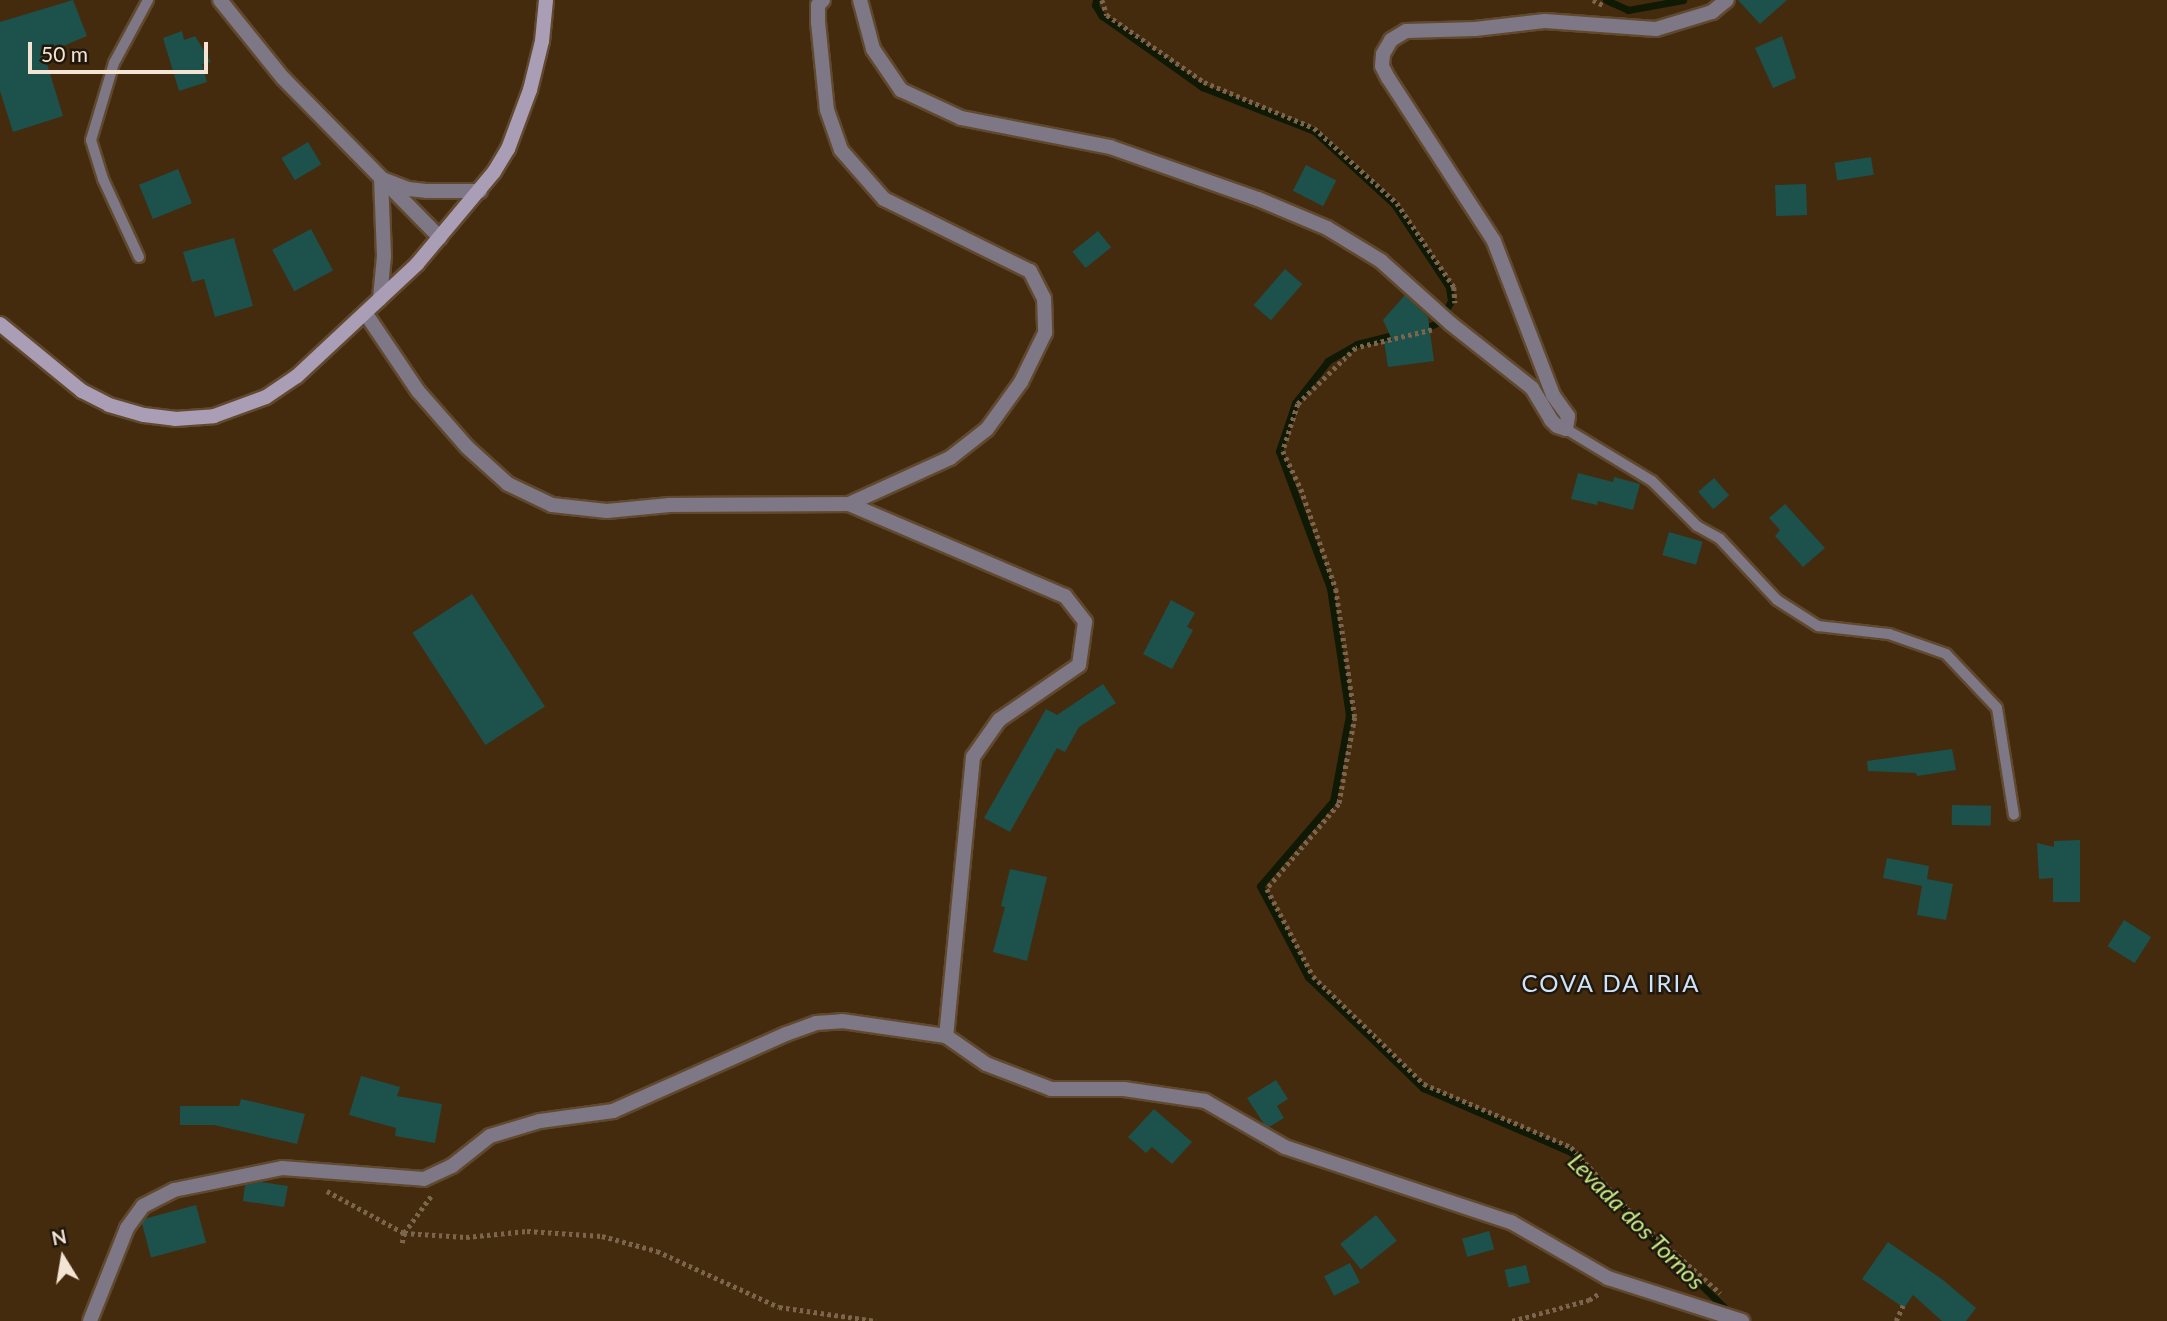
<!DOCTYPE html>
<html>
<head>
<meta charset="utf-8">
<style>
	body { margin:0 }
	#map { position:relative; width:2167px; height:1321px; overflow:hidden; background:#442b0e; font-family:Lato,sans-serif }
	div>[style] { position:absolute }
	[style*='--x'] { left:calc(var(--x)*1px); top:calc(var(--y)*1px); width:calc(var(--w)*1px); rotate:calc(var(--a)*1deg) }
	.stream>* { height:7px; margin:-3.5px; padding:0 3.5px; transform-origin:3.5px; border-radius:3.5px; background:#101904 }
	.building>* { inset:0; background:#1c514c; transform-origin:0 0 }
	.path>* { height:4.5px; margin-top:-2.25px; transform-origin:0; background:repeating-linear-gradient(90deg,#7c654d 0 3.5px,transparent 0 7px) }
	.roads { filter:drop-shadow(2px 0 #60492e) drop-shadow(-2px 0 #60492e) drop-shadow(0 2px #60492e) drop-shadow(0 -2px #60492e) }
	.lane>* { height:10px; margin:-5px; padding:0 5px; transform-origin:5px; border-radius:5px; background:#7e7786 }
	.street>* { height:14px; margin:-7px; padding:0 7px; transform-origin:7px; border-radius:7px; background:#7e7786 }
	.secondary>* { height:14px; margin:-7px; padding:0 7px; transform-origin:7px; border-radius:7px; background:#aa9eb6 }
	span { translate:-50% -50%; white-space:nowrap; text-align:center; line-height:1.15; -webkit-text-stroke:5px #22170b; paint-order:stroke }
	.neighbourhood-label { font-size:24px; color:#cde4fb; letter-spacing:2px }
	.water-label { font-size:24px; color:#c2ec89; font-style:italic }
	.north { position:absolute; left:28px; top:1223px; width:70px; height:70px; -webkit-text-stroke:5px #22170b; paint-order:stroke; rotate:349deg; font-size:19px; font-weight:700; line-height:28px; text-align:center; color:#f4e4d4 }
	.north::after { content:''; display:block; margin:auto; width:24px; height:32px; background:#f4e4d4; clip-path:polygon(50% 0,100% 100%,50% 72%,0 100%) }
	.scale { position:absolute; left:28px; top:42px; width:180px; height:32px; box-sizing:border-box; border:4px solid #f4e4d4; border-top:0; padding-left:9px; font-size:21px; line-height:24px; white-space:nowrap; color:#f4e4d4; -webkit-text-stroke:5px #22170b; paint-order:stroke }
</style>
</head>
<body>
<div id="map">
	<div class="stream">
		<div style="--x:1096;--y:0;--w:5;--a:101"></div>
		<div style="--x:1095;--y:5;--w:13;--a:58"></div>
		<div style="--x:1102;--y:16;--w:123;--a:35.4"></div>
		<div style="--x:1202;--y:87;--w:120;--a:21.4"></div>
		<div style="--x:1314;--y:131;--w:108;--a:42.4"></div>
		<div style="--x:1394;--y:204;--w:100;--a:56.5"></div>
		<div style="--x:1449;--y:287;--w:14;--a:82"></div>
		<div style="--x:1451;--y:301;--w:8;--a:120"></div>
		<div style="--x:1606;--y:0;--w:24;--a:24"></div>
		<div style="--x:1628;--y:10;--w:56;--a:-10.3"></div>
		<div style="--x:1423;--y:329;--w:15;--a:-23"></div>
		<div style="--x:1397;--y:334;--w:41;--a:166"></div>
		<div style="--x:1357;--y:344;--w:34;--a:150"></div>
		<div style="--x:1328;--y:361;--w:53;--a:128.2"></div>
		<div style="--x:1295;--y:403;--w:51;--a:108.4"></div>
		<div style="--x:1279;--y:451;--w:146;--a:69.6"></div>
		<div style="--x:1330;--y:588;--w:128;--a:81.5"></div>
		<div style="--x:1349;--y:715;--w:87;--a:100.5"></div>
		<div style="--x:1333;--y:801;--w:112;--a:130.7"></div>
		<div style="--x:1260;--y:886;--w:103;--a:62.2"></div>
		<div style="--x:1308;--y:977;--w:160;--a:44"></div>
		<div style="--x:1423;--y:1088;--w:161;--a:23.4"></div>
		<div style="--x:1571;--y:1152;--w:101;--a:47"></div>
		<div style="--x:1640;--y:1226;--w:117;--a:44"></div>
	</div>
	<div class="building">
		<div style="clip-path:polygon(73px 0,87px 36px,44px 54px,63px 116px,13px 132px,0 91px,0 22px)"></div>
		<div style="clip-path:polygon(1738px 0,1787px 0,1760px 24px)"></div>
		<div style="clip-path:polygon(182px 31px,184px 40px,195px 36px,211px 62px,202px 64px,207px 82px,179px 91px,163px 38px)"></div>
		<div style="clip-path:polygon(1782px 36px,1796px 78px,1773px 88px,1755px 48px)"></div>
		<div style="left:308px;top:142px;width:26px;height:31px;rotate:59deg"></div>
		<div style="left:1871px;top:157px;width:18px;height:37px;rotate:81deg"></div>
		<div style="left:1306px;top:165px;width:34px;height:29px;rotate:27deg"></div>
		<div style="left:178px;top:169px;width:37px;height:42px;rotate:68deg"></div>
		<div style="left:1806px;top:184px;width:31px;height:31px;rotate:88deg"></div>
		<div style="left:311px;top:229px;width:47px;height:44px;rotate:62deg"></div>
		<div style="left:1098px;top:231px;width:21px;height:33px;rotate:51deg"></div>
		<div style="clip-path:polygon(234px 238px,253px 306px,215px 317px,204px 279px,192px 282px,183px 252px)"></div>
		<div style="left:1285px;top:269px;width:23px;height:48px;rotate:41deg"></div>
		<div style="clip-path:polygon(1405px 295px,1428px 317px,1434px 361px,1388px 367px,1384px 341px,1392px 340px,1383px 320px)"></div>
		<div style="clip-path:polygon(1578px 473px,1613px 482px,1614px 477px,1640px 484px,1633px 510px,1598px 501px,1597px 505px,1571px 499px)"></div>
		<div style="left:1714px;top:478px;width:23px;height:21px;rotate:49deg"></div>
		<div style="clip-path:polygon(1785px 504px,1825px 548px,1803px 567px,1775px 536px,1780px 530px,1769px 518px)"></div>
		<div style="left:1669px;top:532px;width:35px;height:24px;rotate:16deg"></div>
		<div style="left:472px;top:594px;width:134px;height:71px;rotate:57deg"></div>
		<div style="clip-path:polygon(1171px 600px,1195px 613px,1187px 627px,1193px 630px,1172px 669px,1143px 654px)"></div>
		<div style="clip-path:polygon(1103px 684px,1116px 703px,1079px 727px,1065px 752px,1057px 748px,1010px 832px,984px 818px,1046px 709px,1057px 715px)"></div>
		<div style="clip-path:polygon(1952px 749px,1956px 770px,1917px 776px,1916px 773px,1868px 771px,1867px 761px)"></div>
		<div style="left:1952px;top:805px;width:39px;height:20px;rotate:1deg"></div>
		<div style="clip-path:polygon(2080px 840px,2080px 902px,2053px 902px,2053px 878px,2039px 879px,2037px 843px,2054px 847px,2054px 841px)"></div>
		<div style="clip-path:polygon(1887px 858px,1929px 866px,1927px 879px,1953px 884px,1946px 920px,1917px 915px,1922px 886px,1883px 878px)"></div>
		<div style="clip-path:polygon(1010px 869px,1047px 877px,1027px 961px,993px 952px,1005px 907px,1001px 906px)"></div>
		<div style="left:2124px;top:920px;width:32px;height:31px;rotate:32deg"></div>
		<div style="clip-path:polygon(361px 1076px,400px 1087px,397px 1096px,442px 1104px,435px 1143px,395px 1136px,396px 1128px,349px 1115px)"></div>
		<div style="clip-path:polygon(1276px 1080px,1288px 1099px,1277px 1106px,1284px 1118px,1269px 1127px,1264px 1124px,1247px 1098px)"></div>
		<div style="clip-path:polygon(241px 1099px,305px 1114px,297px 1144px,214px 1125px,180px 1125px,180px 1106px,239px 1106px)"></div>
		<div style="clip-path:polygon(1154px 1109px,1192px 1142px,1172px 1164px,1152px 1147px,1146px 1153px,1128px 1137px)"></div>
		<div style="clip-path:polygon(261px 1182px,288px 1186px,284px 1207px,243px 1201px,245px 1185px)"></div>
		<div style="left:196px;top:1205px;width:39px;height:57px;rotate:75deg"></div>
		<div style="left:1376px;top:1215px;width:33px;height:46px;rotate:51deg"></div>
		<div style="left:1489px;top:1231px;width:19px;height:28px;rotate:74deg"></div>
		<div style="clip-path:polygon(1888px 1242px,1943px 1280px,1976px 1308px,1966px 1321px,1942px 1321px,1913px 1295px,1904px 1308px,1862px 1279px)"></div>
		<div style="left:1350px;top:1263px;width:22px;height:29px;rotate:63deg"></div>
		<div style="left:1526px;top:1265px;width:18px;height:22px;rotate:77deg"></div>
	</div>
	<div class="path">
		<div style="--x:1102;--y:0;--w:16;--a:72"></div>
		<div style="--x:1107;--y:15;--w:118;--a:34.6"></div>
		<div style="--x:1204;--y:82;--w:119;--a:22.7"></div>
		<div style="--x:1314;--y:128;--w:112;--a:42.1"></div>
		<div style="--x:1397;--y:203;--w:102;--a:55.8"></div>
		<div style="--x:1454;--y:287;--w:16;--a:86"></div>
		<div style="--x:1593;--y:0;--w:13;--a:27"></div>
		<div style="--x:1432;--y:330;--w:78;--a:166.7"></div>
		<div style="--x:1356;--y:348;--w:81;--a:136"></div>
		<div style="--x:1298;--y:404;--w:49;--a:107.7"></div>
		<div style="--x:1283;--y:451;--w:42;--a:64.7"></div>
		<div style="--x:1301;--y:489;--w:106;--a:70.7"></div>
		<div style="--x:1336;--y:589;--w:129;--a:81.6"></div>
		<div style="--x:1355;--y:717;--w:88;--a:100.4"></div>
		<div style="--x:1339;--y:804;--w:111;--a:130.3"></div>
		<div style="--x:1267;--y:889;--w:98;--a:62.1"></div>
		<div style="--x:1313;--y:976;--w:155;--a:44.2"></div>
		<div style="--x:1424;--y:1084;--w:160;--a:23.2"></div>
		<div style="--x:1571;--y:1147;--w:103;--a:47.4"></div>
		<div style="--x:1641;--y:1223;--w:106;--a:41.5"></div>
		<div style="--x:327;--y:1191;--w:88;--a:28.6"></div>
		<div style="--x:404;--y:1233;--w:62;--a:3.7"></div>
		<div style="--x:466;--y:1237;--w:61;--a:-5.6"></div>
		<div style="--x:527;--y:1231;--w:75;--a:3.8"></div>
		<div style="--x:602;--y:1236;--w:57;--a:15.3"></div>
		<div style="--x:657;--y:1251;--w:134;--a:24.7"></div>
		<div style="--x:779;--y:1307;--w:98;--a:8.2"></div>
		<div style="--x:402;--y:1243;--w:10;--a:-79"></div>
		<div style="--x:404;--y:1233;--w:46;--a:-53.9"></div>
		<div style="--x:1512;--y:1321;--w:80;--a:-15.3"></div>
		<div style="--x:1589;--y:1300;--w:11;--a:-34"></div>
		<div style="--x:1896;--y:1321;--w:17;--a:-66"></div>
	</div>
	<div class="roads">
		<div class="lane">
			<div style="--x:139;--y:257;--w:86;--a:-114.8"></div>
			<div style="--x:103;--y:179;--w:41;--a:-107.1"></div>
			<div style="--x:91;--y:140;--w:80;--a:-73.4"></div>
			<div style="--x:114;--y:63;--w:72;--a:-61.6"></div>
			<div style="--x:1566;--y:429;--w:100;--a:31.2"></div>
			<div style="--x:1652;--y:481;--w:64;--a:45"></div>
			<div style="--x:1697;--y:526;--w:26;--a:29"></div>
			<div style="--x:1720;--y:539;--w:83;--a:46.9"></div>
			<div style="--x:1777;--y:600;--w:49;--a:32.4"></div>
			<div style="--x:1818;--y:626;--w:71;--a:6.4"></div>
			<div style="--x:1889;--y:634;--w:60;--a:19.3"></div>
			<div style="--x:1946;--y:654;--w:74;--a:46.6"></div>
			<div style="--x:1997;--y:708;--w:108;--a:81"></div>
		</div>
		<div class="street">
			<div style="--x:220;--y:0;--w:100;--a:51.1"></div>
			<div style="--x:283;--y:78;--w:224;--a:45.5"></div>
			<div style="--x:823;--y:0;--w:7;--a:135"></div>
			<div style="--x:818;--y:5;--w:17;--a:90"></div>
			<div style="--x:818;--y:22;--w:88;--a:84.2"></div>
			<div style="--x:827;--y:110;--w:42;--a:70.7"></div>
			<div style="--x:841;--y:150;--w:65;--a:48.7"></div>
			<div style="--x:884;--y:199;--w:163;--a:26.3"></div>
			<div style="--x:1030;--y:271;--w:30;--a:63"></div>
			<div style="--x:1044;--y:298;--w:35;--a:88"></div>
			<div style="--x:1045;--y:333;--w:55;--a:116.1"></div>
			<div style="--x:1021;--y:382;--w:58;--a:125.9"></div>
			<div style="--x:987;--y:429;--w:47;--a:141.9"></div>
			<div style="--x:950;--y:458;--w:111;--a:155.5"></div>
			<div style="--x:860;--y:0;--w:51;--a:75.1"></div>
			<div style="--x:873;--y:49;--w:50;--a:55.7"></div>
			<div style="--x:901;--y:90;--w:66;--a:25"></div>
			<div style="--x:961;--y:118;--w:152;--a:11"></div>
			<div style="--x:1110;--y:147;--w:157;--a:19.4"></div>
			<div style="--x:1258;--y:199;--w:75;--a:22.8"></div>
			<div style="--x:1327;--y:228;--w:63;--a:31.4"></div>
			<div style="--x:1381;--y:261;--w:93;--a:41.9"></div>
			<div style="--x:1450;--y:323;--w:105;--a:38.4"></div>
			<div style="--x:1532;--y:388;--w:37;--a:59"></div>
			<div style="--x:1551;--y:420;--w:8;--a:45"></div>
			<div style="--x:1557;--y:426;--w:9;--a:18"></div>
			<div style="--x:1566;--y:429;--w:13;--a:-81"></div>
			<div style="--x:1568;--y:416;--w:26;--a:-126"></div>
			<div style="--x:1553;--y:395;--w:165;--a:-111"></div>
			<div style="--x:1494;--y:241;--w:194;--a:-123"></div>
			<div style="--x:1388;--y:78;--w:13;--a:-117"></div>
			<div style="--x:1382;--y:66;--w:12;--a:-85"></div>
			<div style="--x:1383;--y:54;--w:16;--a:-60"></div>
			<div style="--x:1391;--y:40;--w:17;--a:-31"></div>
			<div style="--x:1406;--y:31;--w:69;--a:-1.7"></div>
			<div style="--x:1475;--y:29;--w:70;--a:-6.5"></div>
			<div style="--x:1545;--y:21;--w:111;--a:4.1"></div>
			<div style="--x:1656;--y:29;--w:59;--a:-16.9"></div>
			<div style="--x:1712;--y:12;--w:19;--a:-39"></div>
			<div style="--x:385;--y:180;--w:25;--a:21"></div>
			<div style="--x:408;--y:189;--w:18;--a:6"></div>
			<div style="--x:426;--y:191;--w:54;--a:0"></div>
			<div style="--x:380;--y:299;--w:43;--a:-84.7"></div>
			<div style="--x:384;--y:256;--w:77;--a:-92.2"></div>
			<div style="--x:366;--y:314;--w:93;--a:56"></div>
			<div style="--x:418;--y:391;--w:74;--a:48.8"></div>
			<div style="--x:467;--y:447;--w:55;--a:42.1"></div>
			<div style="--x:508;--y:484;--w:49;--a:25.5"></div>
			<div style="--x:552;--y:505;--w:55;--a:6.2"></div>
			<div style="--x:607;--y:511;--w:63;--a:-5.4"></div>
			<div style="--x:670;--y:505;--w:179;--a:-0.3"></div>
			<div style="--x:849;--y:504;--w:235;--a:23.1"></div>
			<div style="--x:1065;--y:596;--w:33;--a:52"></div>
			<div style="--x:1085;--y:622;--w:43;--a:97.9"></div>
			<div style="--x:1079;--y:665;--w:97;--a:145.5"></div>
			<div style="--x:999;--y:720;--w:45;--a:125.1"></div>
			<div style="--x:973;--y:757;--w:280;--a:95.5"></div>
			<div style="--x:90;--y:1321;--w:100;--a:-68.3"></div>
			<div style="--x:127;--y:1228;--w:27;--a:-54"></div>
			<div style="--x:143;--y:1206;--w:35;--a:-27"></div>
			<div style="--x:174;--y:1190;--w:110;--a:-11.5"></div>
			<div style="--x:282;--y:1168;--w:142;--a:4.4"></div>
			<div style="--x:424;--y:1179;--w:31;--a:-25"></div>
			<div style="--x:452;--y:1166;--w:48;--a:-38.3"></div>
			<div style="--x:490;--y:1136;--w:52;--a:-16.7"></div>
			<div style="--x:540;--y:1121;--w:74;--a:-7.8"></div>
			<div style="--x:613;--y:1111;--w:189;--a:-24"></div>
			<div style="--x:786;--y:1034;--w:32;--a:-20"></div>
			<div style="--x:816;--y:1023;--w:26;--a:-4"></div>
			<div style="--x:842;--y:1021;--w:105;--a:8.2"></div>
			<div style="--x:946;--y:1036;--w:49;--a:35"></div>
			<div style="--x:986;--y:1064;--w:70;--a:21"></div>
			<div style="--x:1051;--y:1089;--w:73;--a:0"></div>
			<div style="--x:1124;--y:1089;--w:82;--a:8.4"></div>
			<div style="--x:1205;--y:1101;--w:92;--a:29.9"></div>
			<div style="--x:1285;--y:1147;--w:238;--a:18.4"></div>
			<div style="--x:1511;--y:1222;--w:112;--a:30"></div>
			<div style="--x:1608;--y:1278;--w:141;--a:17.8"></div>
		</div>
		<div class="secondary">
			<div style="--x:0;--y:324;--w:106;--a:39.3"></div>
			<div style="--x:82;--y:391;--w:30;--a:27"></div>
			<div style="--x:109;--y:405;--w:36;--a:16"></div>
			<div style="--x:144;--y:415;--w:31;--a:7"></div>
			<div style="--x:175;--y:419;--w:39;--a:-4"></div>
			<div style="--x:214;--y:416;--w:55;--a:-20.1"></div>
			<div style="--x:266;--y:397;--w:37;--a:-34"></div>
			<div style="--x:297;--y:376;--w:164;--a:-43"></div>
			<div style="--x:417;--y:264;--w:120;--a:-50.1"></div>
			<div style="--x:494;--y:172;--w:27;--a:-59"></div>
			<div style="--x:508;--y:149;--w:63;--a:-69.6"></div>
			<div style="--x:530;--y:90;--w:50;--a:-76.2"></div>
			<div style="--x:542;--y:41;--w:41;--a:-84.4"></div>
		</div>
	</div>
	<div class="neighbourhood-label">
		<span style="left:1611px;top:983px">COVA DA IRIA</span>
	</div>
	<div class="water-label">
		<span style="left:1637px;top:1221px;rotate:45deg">Levada dos Tornos</span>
	</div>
	<div class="north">N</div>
	<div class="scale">50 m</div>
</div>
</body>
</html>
